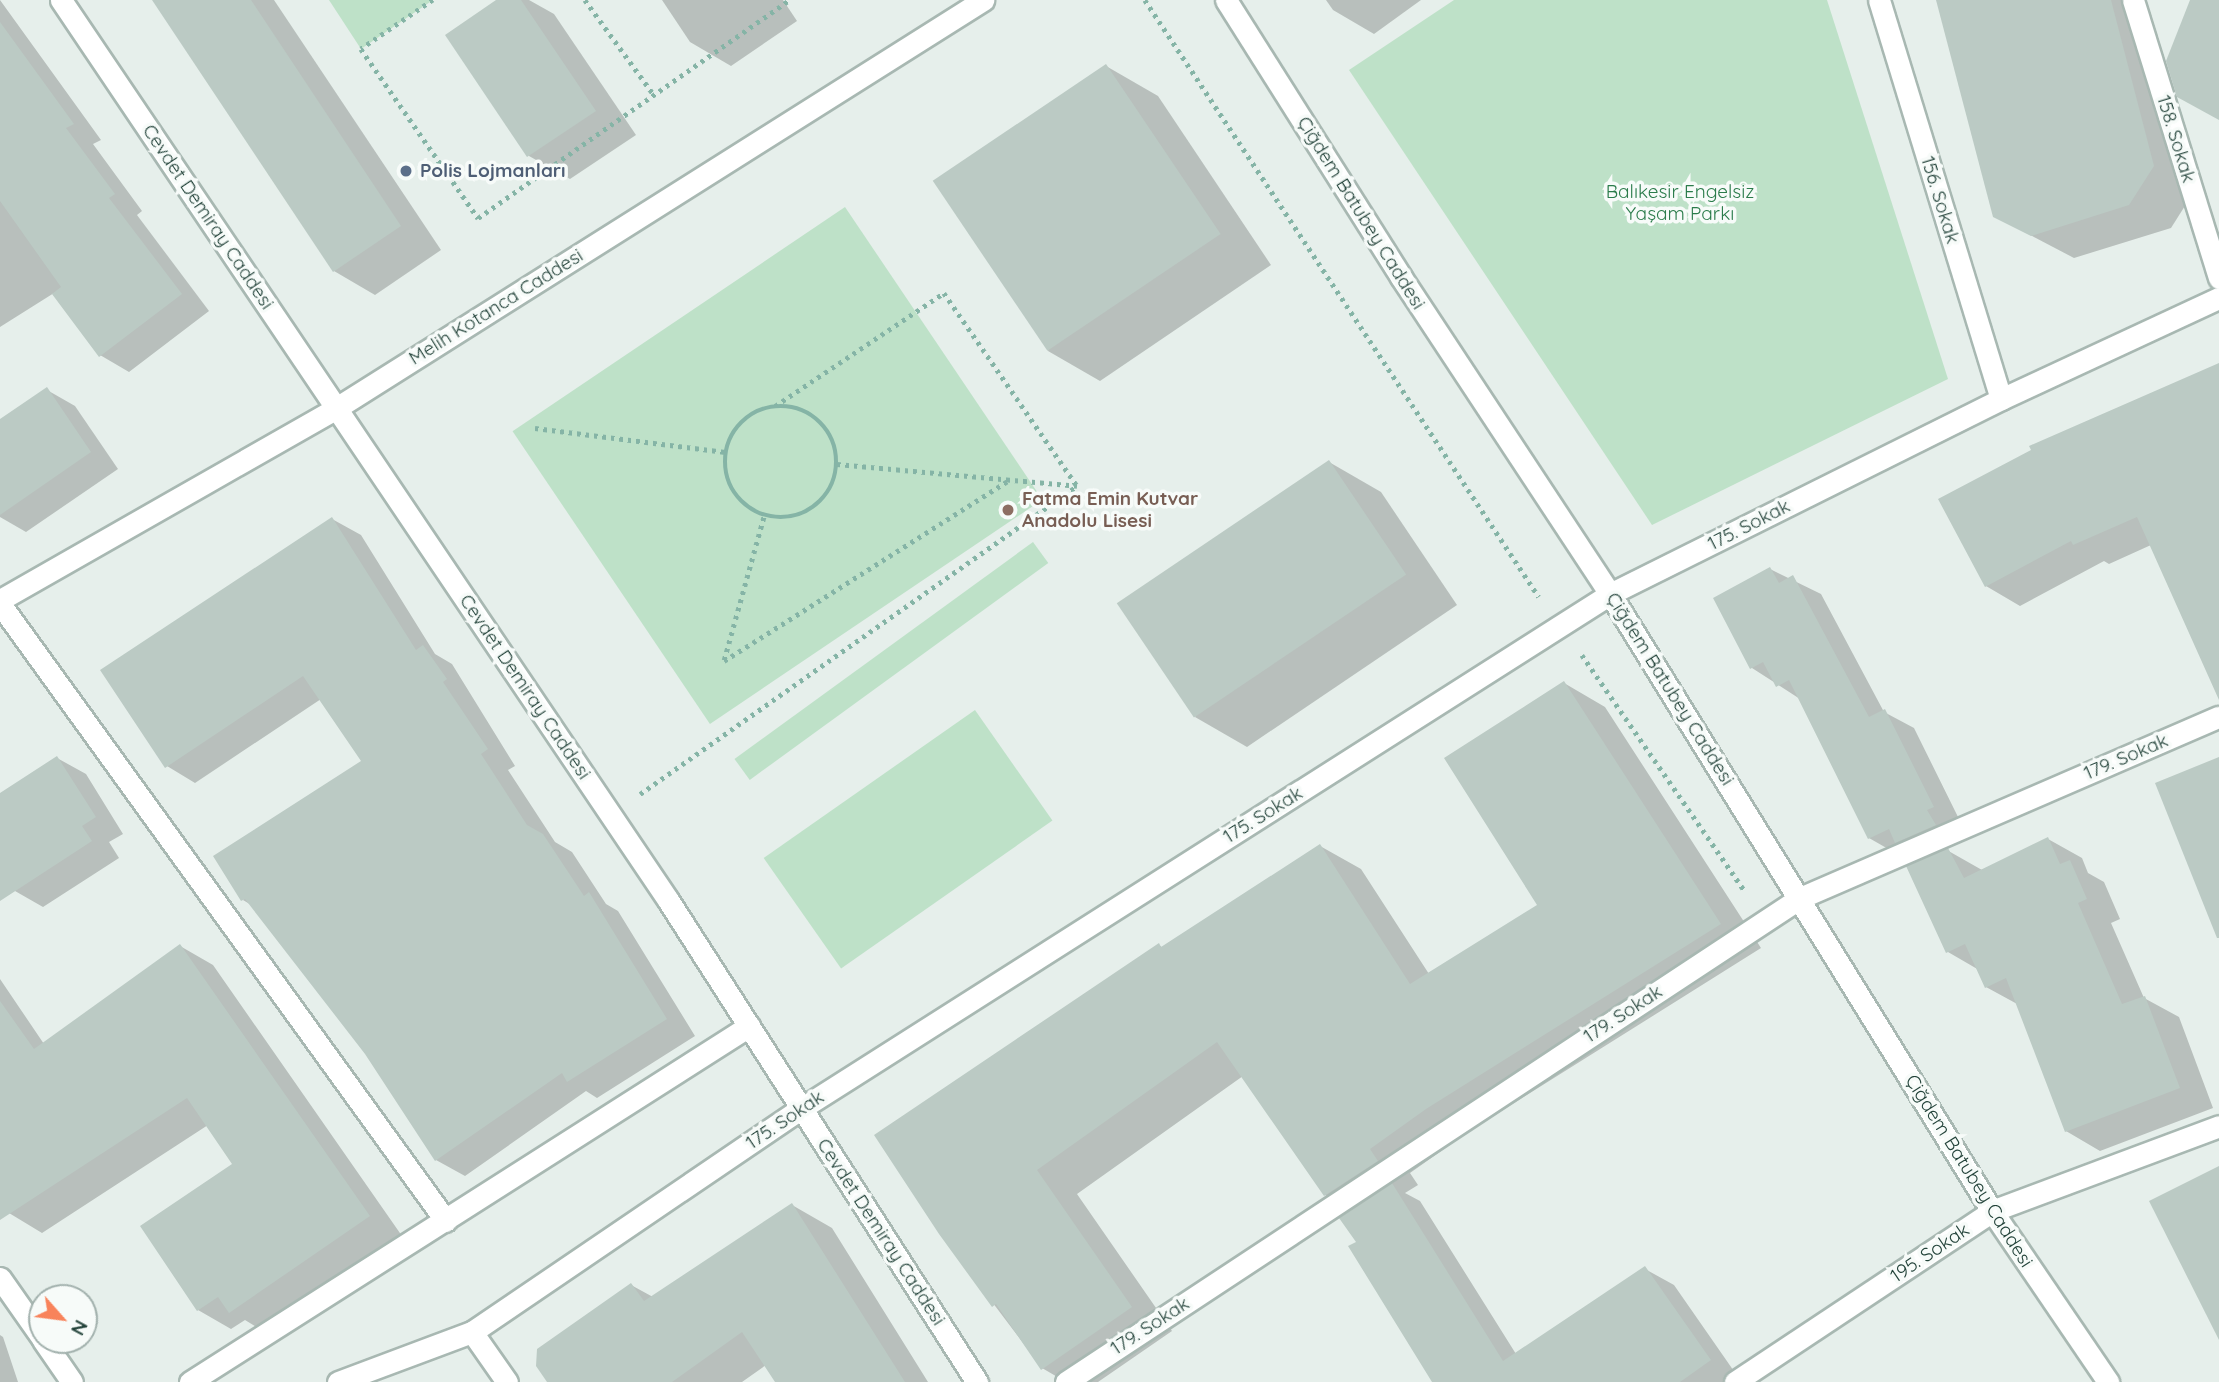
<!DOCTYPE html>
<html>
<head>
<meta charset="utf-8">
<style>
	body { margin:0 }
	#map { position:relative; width:2219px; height:1382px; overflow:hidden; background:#e6efeb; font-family:Quicksand,sans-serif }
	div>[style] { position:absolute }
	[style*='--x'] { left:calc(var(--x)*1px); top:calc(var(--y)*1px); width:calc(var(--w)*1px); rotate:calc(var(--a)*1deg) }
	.green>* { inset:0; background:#bee1c8; transform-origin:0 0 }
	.shadow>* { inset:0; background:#0003 }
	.building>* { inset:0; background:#bbcac4; transform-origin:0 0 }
	.path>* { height:4.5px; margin-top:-2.25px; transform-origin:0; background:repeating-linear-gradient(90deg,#85b4a6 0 3.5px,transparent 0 8.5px) }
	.path>.ring { margin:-2.25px; padding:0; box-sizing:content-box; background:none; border:4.5px solid #85b4a6; border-radius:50% }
	.roads { filter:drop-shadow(2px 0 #a8b8b2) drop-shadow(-2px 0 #a8b8b2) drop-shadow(0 2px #a8b8b2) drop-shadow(0 -2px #a8b8b2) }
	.street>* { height:21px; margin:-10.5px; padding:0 10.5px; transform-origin:10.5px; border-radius:10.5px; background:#fff }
	.secondary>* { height:21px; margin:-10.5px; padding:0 10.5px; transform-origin:10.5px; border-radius:10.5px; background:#fff }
	.dots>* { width:19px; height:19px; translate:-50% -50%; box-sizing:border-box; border:4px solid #f7fbf9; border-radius:50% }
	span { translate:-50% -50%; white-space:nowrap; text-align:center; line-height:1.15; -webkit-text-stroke:7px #f7fbf9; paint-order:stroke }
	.street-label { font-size:19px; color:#23433a }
	.service-label { font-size:19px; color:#4e5e75; font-weight:700 }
	.left { translate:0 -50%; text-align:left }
	.park-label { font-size:19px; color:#2b7c4b }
	.education-label { font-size:19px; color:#785e54; font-weight:700 }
	.north { position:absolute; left:28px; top:1284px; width:70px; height:70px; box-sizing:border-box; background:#f7fbf9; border:2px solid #a2b1ad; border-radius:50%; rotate:118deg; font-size:19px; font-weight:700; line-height:28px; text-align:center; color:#23433a }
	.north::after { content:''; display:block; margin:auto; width:24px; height:32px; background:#f8835b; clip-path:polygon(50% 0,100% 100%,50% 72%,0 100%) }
</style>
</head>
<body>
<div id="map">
	<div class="green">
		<div style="clip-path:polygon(329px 0,433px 0,361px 49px)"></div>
		<div style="clip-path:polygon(1454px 0,1827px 0,1948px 379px,1652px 525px,1349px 70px)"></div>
		<div style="left:845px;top:207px;width:353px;height:401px;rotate:56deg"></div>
		<div style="left:1033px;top:542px;width:26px;height:369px;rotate:54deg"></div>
		<div style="left:975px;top:710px;width:135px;height:258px;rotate:55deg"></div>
	</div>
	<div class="shadow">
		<div style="clip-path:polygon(0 0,101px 140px,93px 144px,142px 211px,137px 215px,209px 311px,129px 372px,100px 355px,54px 293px,0 327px)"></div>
		<div style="clip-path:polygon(154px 0,274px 0,441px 250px,375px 295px,334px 271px)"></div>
		<div style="clip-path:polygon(499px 0,529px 0,554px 14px,636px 135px,570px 179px,529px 156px)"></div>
		<div style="clip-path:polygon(662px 0,783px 0,797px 21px,731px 66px,690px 42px)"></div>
		<div style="clip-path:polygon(1326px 0,1421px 0,1374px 34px,1333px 10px)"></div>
		<div style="clip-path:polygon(1938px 0,2145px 0,2195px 190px,2171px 228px,2074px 258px,1994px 216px)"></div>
		<div style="clip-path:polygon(1106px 66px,1158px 96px,1271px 265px,1100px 381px,1048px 351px)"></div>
		<div style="clip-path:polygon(2219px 365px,2219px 680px,2151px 545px,2109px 564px,2104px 561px,2020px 606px,1986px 586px)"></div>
		<div style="clip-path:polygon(47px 390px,75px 406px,118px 469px,26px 532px,0 517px,0 421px)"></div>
		<div style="clip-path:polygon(1329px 462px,1381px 492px,1457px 605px,1247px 747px,1195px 717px)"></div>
		<div style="clip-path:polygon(332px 519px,361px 535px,435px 654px,452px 664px,515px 766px,508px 770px,555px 842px,572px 852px,606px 904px,618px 911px,695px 1036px,597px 1098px,586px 1091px,465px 1176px,436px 1160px,366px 1053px,253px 906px,243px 900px,363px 761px,321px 699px,195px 783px,167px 766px)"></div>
		<div style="clip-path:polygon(1770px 569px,1821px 594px,1884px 712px,1914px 728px,1961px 823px,1955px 826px,1963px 841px,1945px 849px,1982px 870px,2048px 839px,2082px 858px,2088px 873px,2104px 882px,2120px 919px,2111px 923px,2144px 998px,2179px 1017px,2213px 1108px,2100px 1151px,2066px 1131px,2019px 1005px,1986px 987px,1979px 970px,1948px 952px,1928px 859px,1909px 849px,1897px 854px,1869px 838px,1800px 699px,1752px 668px)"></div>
		<div style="clip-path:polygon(1564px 683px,1605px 707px,1761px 948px,1468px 1132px,1410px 1173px,1418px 1185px,1405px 1193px,1420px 1201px,1516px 1354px,1645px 1269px,1674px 1285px,1738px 1377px,1730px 1382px,1439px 1382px,1353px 1211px,1325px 1195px,1243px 1076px,1077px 1194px,1172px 1331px,1098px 1382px,1066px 1382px,1042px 1368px,940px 1233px,1159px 945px,1163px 948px,1320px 846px,1361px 869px,1429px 974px,1539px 906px)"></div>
		<div style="clip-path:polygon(57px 758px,86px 774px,123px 834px,109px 842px,119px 858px,43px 907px,15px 891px,0 868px,0 795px)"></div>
		<div style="clip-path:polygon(180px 946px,213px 965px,402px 1236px,263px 1331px,245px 1320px,231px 1329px,198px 1310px,234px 1164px,208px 1125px,42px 1233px,9px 1213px,0 1199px,0 979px,44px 1044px)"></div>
		<div style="clip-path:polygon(792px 1205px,832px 1228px,928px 1382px,777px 1382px,766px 1365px,742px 1382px,550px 1382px,631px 1285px,653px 1297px)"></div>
		<div style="clip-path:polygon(0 1335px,3px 1337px,18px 1382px,0 1382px)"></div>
	</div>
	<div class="building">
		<div style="clip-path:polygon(152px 0,251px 0,401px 226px,333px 272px)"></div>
		<div style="clip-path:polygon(496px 0,521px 0,596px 111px,527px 157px,445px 35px)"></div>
		<div style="clip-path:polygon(1936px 0,2111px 0,2154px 166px,2129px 205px,2031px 236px,1993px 217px)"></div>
		<div style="clip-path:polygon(2190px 0,2219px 0,2219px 120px,2177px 97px,2166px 61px)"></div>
		<div style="clip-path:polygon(0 22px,74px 124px,66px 128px,115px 194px,109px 198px,182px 294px,99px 357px,52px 294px,61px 287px,0 201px)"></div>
		<div style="left:1106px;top:64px;width:205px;height:209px;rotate:56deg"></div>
		<div style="clip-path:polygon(2219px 363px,2219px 700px,2137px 517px,2073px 545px,2071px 541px,1985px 587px,1938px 499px,2031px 450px,2029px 446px)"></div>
		<div style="clip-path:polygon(47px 387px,91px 452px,0 515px,0 419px)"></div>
		<div style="left:1329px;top:460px;width:138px;height:256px;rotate:56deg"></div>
		<div style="clip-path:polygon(332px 517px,416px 650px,423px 645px,447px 679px,443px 682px,488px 749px,481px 754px,527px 825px,543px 834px,584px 896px,589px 892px,667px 1019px,567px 1082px,562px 1073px,435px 1161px,365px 1054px,245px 899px,241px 901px,213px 856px,361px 761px,303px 676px,165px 768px,100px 670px)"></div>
		<div style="clip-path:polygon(1770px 567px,1779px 583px,1793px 575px,1869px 717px,1885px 709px,1934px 807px,1927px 810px,1936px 825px,1895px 843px,1889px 829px,1868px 839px,1789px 680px,1776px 687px,1763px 662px,1750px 669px,1713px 598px)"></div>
		<div style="clip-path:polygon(1564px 681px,1721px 924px,1426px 1109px,1370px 1149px,1378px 1161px,1324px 1196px,1217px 1042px,1037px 1170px,1132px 1307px,1041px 1370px,996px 1304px,992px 1307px,939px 1234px,874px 1135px,1159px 943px,1161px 947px,1320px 844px,1410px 984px,1537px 905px,1444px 758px)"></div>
		<div style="clip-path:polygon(57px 756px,96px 817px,82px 826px,92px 841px,0 901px,0 793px)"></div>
		<div style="clip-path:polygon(2219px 757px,2219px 938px,2217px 938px,2155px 783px)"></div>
		<div style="clip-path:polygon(2048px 837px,2060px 864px,2070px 860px,2087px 899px,2078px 903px,2122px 1004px,2145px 996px,2180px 1088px,2065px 1132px,2006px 978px,1985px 988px,1965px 944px,1946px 953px,1906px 866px,1948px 848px,1964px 878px)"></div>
		<div style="clip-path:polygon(180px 944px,370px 1216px,229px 1313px,218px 1297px,197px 1311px,140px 1226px,232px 1164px,187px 1098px,0 1220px,0 1001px,34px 1049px)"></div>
		<div style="clip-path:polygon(2219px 1166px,2219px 1340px,2149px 1201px)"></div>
		<div style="clip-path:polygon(1392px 1183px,1503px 1361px,1645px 1266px,1711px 1360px,1680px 1382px,1432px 1382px,1348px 1246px,1356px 1242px,1339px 1218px)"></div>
		<div style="clip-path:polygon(792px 1203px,905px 1382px,775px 1382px,742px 1332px,672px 1382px,547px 1382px,536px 1366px,537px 1349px,631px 1283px,644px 1301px)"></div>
	</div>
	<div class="path">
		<div style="--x:433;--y:0;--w:87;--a:145.8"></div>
		<div style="--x:361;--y:49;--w:206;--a:55.3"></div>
		<div style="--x:478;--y:218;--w:380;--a:-35"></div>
		<div style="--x:585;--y:0;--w:117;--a:54"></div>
		<div style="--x:1145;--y:0;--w:715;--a:56.58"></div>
		<div class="ring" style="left:725px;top:406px;width:107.5px;height:107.5px"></div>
		<div style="--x:775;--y:406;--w:203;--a:-33.8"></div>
		<div style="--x:944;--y:293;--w:234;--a:55.4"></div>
		<div style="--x:535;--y:428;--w:192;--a:7.2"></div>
		<div style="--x:837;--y:464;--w:241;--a:5.2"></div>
		<div style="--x:1582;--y:655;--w:285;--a:55.4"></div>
		<div style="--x:724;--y:660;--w:149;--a:-74.5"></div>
		<div style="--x:724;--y:661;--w:338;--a:-32.4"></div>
		<div style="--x:640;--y:794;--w:535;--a:-35.18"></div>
	</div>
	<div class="roads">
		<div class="street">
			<div style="--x:61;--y:0;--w:1086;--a:56"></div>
			<div style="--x:668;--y:900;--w:573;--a:57.34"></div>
			<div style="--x:1879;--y:0;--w:417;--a:73"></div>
			<div style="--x:2133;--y:0;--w:291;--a:72.8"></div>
			<div style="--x:0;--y:600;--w:389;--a:-29.7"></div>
			<div style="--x:338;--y:407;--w:763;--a:-32.25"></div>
			<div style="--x:0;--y:604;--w:761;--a:54.14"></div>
			<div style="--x:0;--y:1278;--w:73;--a:55"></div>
			<div style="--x:472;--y:1332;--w:61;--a:55"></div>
			<div style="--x:43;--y:1340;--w:51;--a:55.4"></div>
			<div style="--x:190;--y:1382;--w:663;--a:-32.49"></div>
			<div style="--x:338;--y:1382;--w:143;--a:-20.5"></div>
			<div style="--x:472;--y:1332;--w:399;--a:-34.2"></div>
			<div style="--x:802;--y:1108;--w:958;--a:-32.46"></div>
			<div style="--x:1610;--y:594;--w:437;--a:-26.5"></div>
			<div style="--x:2001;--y:399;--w:240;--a:-24.9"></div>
			<div style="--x:1066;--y:1382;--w:879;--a:-33.4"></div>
			<div style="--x:1800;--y:898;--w:456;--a:-23.4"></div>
			<div style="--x:1735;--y:1382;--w:309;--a:-33.6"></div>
			<div style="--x:1992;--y:1211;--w:242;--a:-20.5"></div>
		</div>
		<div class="secondary">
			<div style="--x:1226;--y:0;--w:328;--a:57.7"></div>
			<div style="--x:1401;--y:277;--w:380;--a:56.6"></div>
			<div style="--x:1610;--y:594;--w:726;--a:58.24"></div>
			<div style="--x:1992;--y:1211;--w:207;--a:55.8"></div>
		</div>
	</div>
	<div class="dots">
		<div style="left:406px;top:171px;background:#5c6f8a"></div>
		<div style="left:1008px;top:510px;background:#8d6e63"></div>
	</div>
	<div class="street-label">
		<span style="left:2176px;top:139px;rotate:73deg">158. Sokak</span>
		<span style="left:1940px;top:200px;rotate:73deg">156. Sokak</span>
		<span style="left:1361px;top:213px;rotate:58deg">Çiğdem Batubey Caddesi</span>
		<span style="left:208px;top:217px;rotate:56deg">Cevdet Demiray Caddesi</span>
		<span style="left:496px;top:307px;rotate:-32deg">Melih Kotanca Caddesi</span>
		<span style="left:1749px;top:525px;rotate:-27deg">175. Sokak</span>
		<span style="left:525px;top:687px;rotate:56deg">Cevdet Demiray Caddesi</span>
		<span style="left:1670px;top:689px;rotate:58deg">Çiğdem Batubey Caddesi</span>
		<span style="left:2126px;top:757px;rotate:-23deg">179. Sokak</span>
		<span style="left:1263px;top:815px;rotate:-32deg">175. Sokak</span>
		<span style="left:1623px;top:1014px;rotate:-33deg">179. Sokak</span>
		<span style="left:785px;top:1120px;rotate:-34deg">175. Sokak</span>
		<span style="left:1969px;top:1171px;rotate:58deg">Çiğdem Batubey Caddesi</span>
		<span style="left:881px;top:1232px;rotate:57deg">Cevdet Demiray Caddesi</span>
		<span style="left:1930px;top:1253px;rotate:-34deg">195. Sokak</span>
		<span style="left:1150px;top:1326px;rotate:-33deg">179. Sokak</span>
	</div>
	<div class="service-label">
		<span class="left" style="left:420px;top:171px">Polis Lojmanları</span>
	</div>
	<div class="park-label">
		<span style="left:1680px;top:203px">Balıkesir Engelsiz<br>Yaşam Parkı</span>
	</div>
	<div class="education-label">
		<span class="left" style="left:1022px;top:510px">Fatma Emin Kutvar<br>Anadolu Lisesi</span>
	</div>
	<div class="north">N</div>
</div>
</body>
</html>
